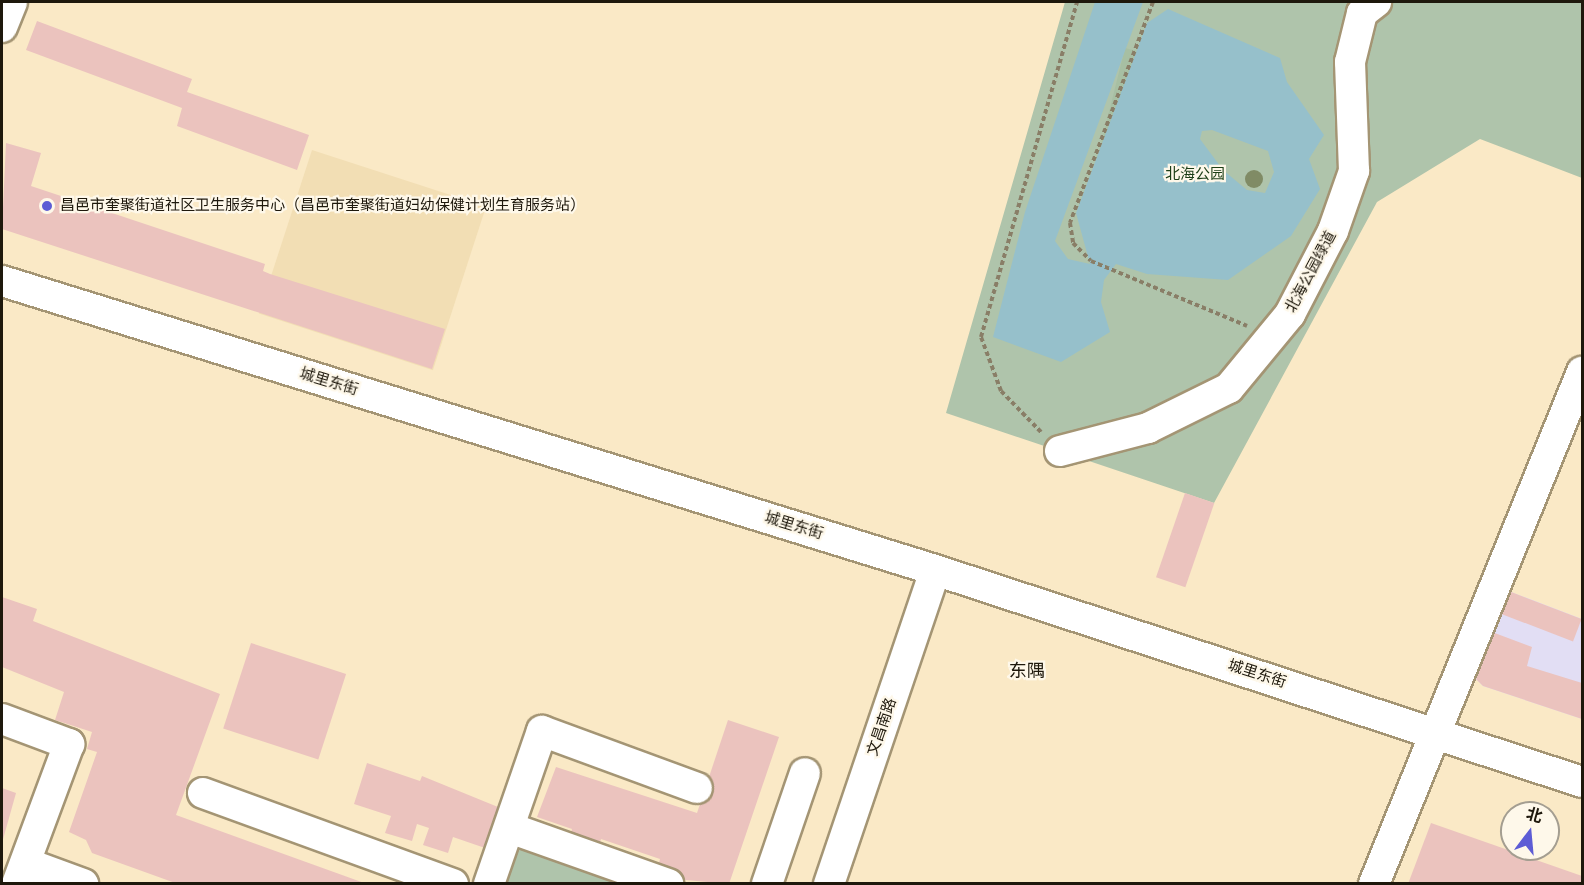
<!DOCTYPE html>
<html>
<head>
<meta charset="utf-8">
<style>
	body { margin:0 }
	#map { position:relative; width:1584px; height:885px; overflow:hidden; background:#fae9c6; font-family:Raleway,"Noto Sans SC",sans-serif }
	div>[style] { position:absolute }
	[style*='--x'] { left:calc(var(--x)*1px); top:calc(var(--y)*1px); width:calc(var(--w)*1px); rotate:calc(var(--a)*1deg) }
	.built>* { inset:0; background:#f2deb4; transform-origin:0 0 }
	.industrial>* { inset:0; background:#e2def4 }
	.green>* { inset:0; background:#afc4ab }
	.forest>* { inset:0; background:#a7bfa3; transform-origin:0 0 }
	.water>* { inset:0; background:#96c0cb }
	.building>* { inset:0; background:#ebc3be; transform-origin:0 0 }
	.path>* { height:4px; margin-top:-2px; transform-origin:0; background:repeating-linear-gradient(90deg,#897e67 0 4.5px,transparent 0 7.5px) }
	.roads { filter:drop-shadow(2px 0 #a49574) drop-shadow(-2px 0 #a49574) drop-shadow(0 2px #a49574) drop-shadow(0 -2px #a49574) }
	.minor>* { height:30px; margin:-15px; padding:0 15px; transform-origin:15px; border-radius:15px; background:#fff }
	.trees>* { width:18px; height:18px; margin:-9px; border-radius:50%; background:#808b65 }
	.dots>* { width:16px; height:16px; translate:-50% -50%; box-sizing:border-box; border:3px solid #fef8ea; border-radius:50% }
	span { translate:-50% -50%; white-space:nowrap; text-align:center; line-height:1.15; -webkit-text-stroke:4.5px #fef8ea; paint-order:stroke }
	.park-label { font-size:15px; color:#1c3e16 }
	.poi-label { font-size:15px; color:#1e180c }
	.left { translate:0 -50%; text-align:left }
	.street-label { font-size:15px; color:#1e180c }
	.quarter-label { font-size:18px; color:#1e180c }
	.frame { position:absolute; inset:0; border:3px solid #1e180c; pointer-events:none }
	.north { position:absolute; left:1500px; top:801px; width:60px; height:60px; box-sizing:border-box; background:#fef8ea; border:2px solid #a49e91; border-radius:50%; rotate:16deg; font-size:16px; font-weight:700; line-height:24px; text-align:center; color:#1e180c }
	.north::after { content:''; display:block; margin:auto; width:21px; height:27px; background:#5d5cd5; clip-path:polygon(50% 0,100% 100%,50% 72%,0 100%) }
</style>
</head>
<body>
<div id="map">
	<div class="built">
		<div style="left:312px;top:150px;width:183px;height:172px;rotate:18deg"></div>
	</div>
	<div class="industrial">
		<div style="clip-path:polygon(1506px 590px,1582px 619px,1582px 719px,1483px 686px,1476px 679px)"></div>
	</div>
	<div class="green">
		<div style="clip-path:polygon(1065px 2px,1582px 2px,1582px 178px,1480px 139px,1377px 202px,1214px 503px,946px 413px)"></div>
		<div style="clip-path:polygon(526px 846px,631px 884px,505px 884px,518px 851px)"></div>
	</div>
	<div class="forest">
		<div style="left:1125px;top:48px;width:12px;height:137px;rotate:14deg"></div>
	</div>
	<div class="water">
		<div style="clip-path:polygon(evenodd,1095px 2px,1143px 2px,1055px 241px,1068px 259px,1090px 264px,1076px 213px,1147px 23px,1168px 9px,1280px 58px,1287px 82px,1324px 135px,1309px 159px,1320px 189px,1291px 236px,1228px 280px,1147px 274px,1116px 264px,1104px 280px,1101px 302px,1110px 332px,1061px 362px,993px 337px,1025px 212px,1095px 2px,1212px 130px,1268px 151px,1274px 172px,1265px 193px,1247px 190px,1223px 170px,1200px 139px,1202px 131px,1212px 130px)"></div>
	</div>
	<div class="building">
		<div style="clip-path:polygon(37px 21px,192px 79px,187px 92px,309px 135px,297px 170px,177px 126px,182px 108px,26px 50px)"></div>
		<div style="clip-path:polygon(6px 143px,41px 153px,31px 186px,265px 264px,263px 271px,270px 274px,445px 329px,432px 369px,2px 229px)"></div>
		<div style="left:1185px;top:493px;width:31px;height:89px;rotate:19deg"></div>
		<div style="left:1506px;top:590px;width:81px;height:24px;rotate:21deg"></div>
		<div style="clip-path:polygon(2px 597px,37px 609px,33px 621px,220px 694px,176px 815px,367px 884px,178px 884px,92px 853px,86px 840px,69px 832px,97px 752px,87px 749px,92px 732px,55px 720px,64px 692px,2px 667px)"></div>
		<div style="clip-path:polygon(1492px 632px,1532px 647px,1527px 666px,1582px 683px,1582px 719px,1483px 686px,1476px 679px)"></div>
		<div style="left:251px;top:643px;width:100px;height:90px;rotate:18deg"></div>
		<div style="clip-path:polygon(728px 720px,779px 737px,729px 884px,675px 879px,658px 867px,660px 859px,601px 839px,599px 846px,570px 836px,572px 829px,537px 817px,556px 767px,697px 813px)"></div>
		<div style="clip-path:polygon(367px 763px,420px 781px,422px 776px,498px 807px,485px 848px,453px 837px,448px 853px,423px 845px,429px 828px,417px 824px,412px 841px,385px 833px,391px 816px,354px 804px)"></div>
		<div style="clip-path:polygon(2px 788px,16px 793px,2px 843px)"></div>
		<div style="clip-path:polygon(1431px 823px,1582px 876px,1582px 884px,1408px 884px)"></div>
	</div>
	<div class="path">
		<div style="--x:1153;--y:2;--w:236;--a:110.6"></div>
		<div style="--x:1070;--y:223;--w:20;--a:81"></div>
		<div style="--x:1073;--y:243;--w:25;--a:45"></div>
		<div style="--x:1091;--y:261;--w:169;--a:22.6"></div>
		<div style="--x:1041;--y:432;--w:57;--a:-134.3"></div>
		<div style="--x:1001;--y:391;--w:58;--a:-110.3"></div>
		<div style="--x:981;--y:337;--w:348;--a:-74"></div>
	</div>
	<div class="roads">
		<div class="minor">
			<div style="--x:2;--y:27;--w:27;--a:-68"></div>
			<div style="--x:2;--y:281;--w:977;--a:17.21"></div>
			<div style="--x:935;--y:570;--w:681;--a:18.14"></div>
			<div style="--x:1060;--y:451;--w:91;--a:-14.6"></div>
			<div style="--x:1148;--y:428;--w:90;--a:-26.3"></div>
			<div style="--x:1229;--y:388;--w:96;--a:-50.5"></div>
			<div style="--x:1290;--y:314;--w:93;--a:-62.6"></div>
			<div style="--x:1333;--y:231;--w:64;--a:-70.7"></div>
			<div style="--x:1354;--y:171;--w:109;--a:-92.1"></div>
			<div style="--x:1350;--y:62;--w:50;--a:-76.2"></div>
			<div style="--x:1362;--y:13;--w:18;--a:-38"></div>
			<div style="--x:2;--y:719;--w:72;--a:20.5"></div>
			<div style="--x:69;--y:744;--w:149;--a:110.4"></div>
			<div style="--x:203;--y:793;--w:266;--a:20"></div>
			<div style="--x:510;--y:828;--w:168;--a:19.5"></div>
			<div style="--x:26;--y:863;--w:61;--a:20.2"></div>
			<div style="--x:489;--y:884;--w:162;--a:-70.9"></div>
			<div style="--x:542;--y:731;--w:165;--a:20.2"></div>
			<div style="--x:767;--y:884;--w:117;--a:-71.1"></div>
			<div style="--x:829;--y:884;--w:331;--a:-71.3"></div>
			<div style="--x:1374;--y:884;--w:553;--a:-67.89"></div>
		</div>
	</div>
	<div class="trees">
		<div style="left:1254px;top:179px"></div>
	</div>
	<div class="dots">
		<div style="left:47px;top:206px;background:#5d5cd5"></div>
	</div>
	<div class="park-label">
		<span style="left:1195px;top:175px">北海公园</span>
	</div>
	<div class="poi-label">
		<span class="left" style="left:60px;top:206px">昌邑市奎聚街道社区卫生服务中心（昌邑市奎聚街道妇幼保健计划生育服务站）</span>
	</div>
	<div class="street-label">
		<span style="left:1311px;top:272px;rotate:-62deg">北海公园绿道</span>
		<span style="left:329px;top:382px;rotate:17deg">城里东街</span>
		<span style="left:794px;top:526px;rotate:17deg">城里东街</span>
		<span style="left:1257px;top:674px;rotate:18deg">城里东街</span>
		<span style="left:882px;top:727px;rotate:-71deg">文昌南路</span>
	</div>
	<div class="quarter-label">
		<span style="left:1027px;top:671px">东隅</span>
	</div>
	<div class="frame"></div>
	<div class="north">北</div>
</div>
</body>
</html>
